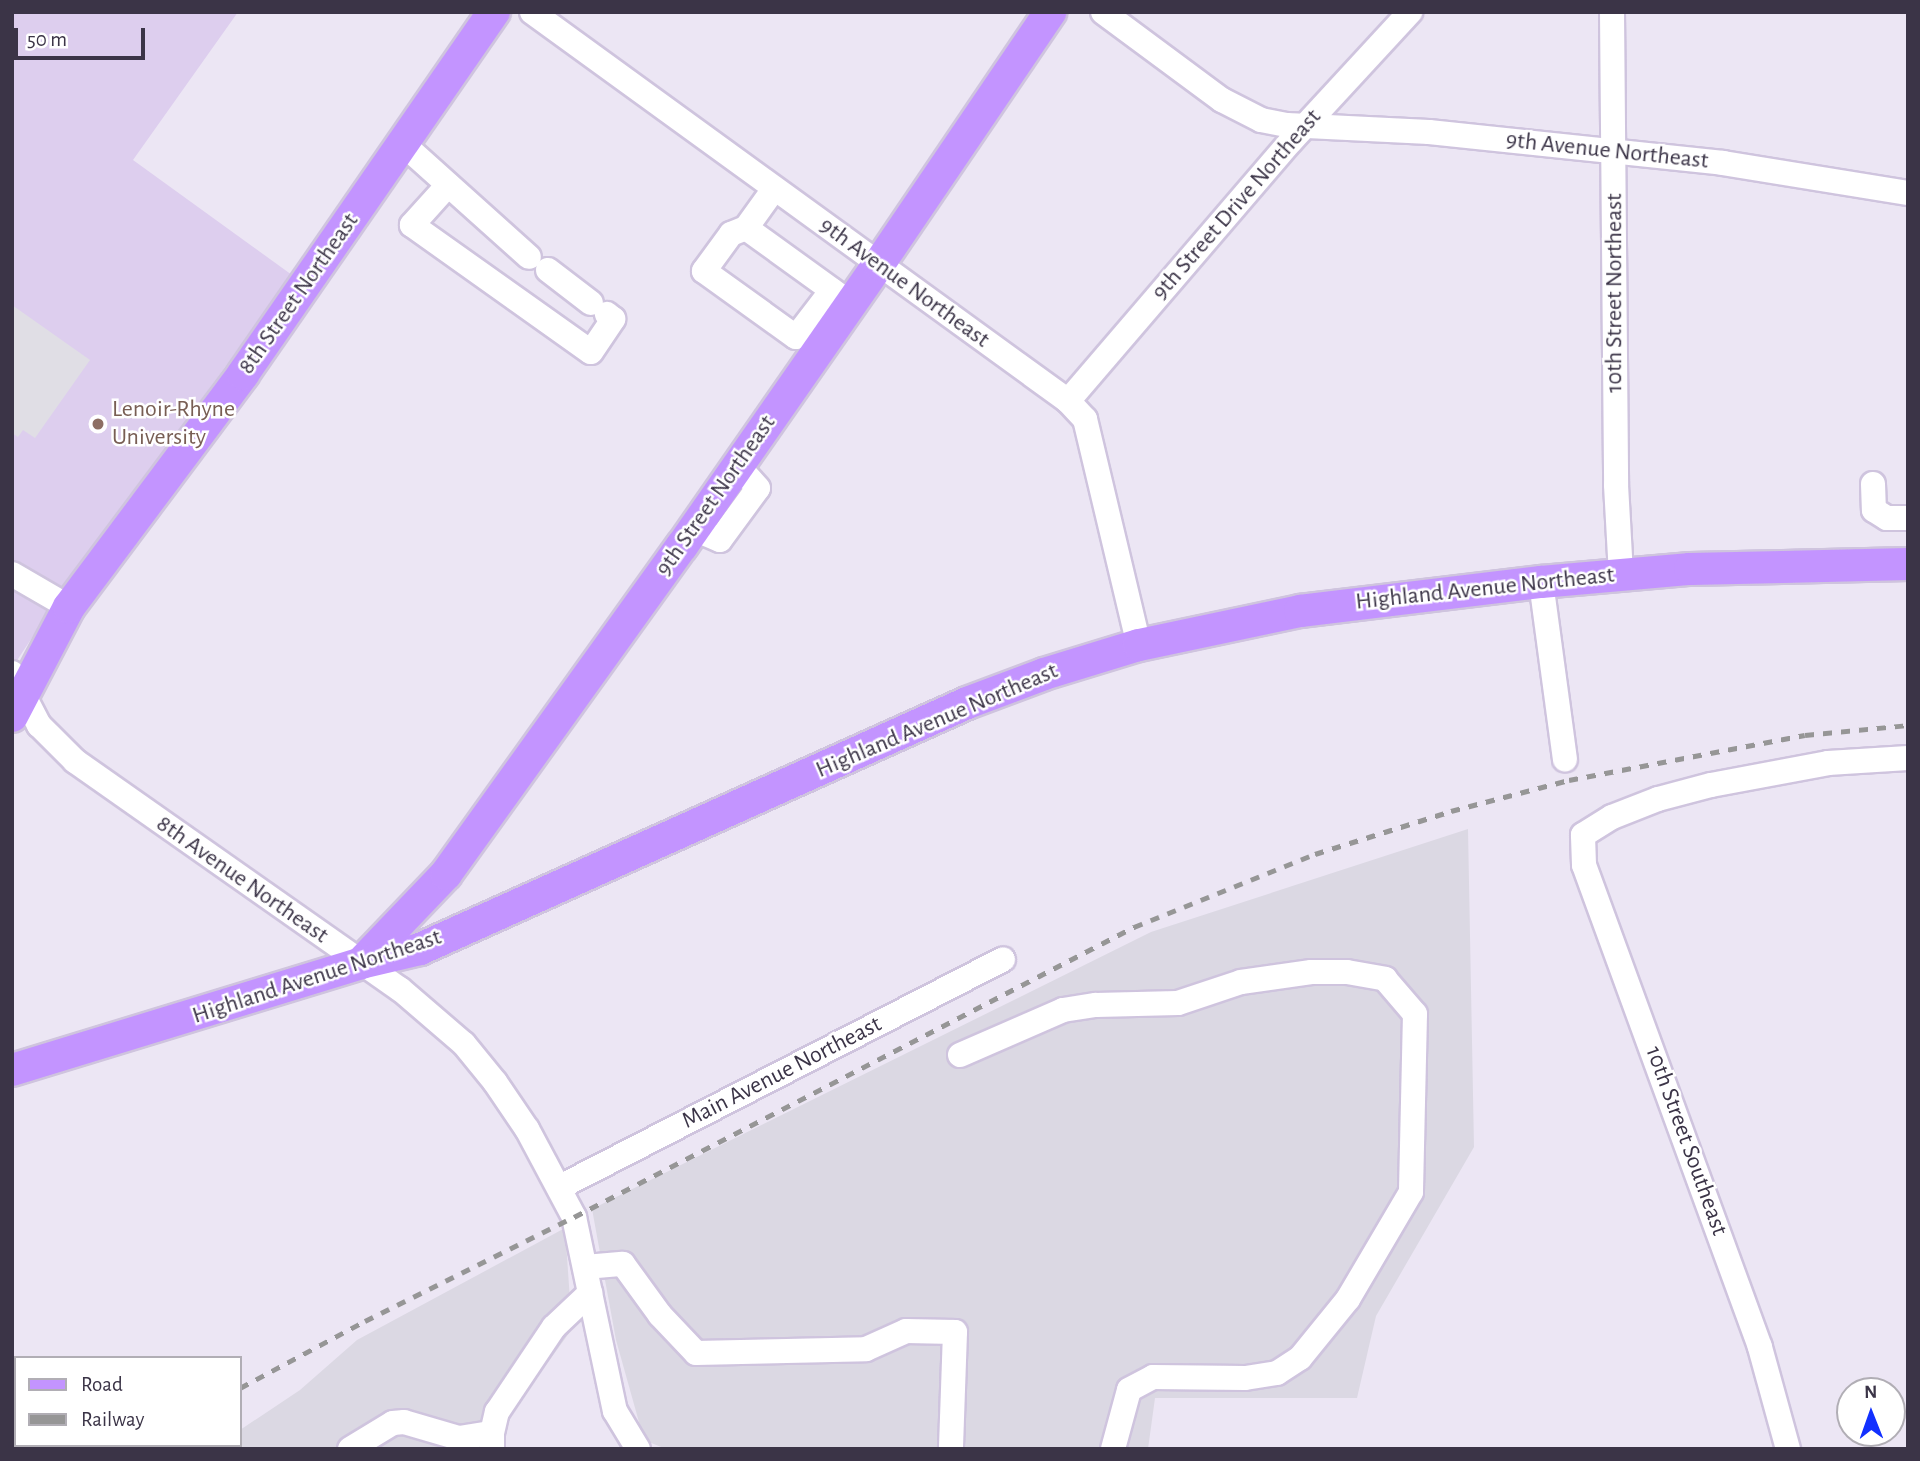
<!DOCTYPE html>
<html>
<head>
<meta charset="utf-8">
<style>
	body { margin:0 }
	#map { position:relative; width:1920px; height:1461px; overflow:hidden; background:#ece6f4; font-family:"Alegreya Sans",sans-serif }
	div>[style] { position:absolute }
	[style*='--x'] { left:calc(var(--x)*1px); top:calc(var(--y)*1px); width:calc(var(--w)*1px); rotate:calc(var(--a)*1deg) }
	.industrial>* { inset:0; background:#dbd8e3 }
	.education>* { inset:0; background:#ddceee }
	.parking>* { inset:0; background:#e0dee5 }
	.roads { filter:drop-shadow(2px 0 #cfc4de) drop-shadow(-2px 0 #cfc4de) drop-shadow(0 2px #cfc4de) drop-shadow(0 -2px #cfc4de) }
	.minor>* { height:24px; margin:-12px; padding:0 12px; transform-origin:12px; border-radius:12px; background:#fff }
	.major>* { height:32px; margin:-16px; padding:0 16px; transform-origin:16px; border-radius:16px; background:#c394ff }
	.rail>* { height:5px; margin-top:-2.5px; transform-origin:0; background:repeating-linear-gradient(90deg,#969696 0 9px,transparent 0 18px) }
	.dots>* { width:19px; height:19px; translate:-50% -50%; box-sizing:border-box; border:4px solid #fff; border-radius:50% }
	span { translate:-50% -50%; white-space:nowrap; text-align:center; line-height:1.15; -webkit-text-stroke:5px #fff; paint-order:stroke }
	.street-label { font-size:24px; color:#3b3447 }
	.education-label { font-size:24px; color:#785e54 }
	.left { translate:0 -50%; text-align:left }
	.frame { position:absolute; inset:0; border:14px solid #3b3447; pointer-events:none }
	.legend { position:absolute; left:14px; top:1356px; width:228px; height:91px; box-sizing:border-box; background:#fff; border:2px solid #b1aeb5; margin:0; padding:9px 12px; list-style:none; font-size:21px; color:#3b3447 }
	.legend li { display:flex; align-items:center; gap:14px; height:35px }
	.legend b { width:35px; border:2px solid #b1aeb5 }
	.north { position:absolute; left:1836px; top:1377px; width:70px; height:70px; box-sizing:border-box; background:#fff; border:2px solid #b1aeb5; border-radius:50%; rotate:359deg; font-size:19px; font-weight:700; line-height:28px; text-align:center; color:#3b3447 }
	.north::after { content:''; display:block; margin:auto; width:24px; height:32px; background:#1230ff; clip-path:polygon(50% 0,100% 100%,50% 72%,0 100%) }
	.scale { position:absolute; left:14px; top:28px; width:131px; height:32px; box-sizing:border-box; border:4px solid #3b3447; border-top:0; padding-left:9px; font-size:21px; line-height:24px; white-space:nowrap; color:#3b3447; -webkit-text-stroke:5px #fff; paint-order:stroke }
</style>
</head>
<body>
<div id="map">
	<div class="industrial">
		<div style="clip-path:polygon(1468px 829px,1474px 1147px,1376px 1316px,1357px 1398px,1155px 1398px,1148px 1449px,666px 1449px,644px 1440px,616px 1340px,592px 1209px,1151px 932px)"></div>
		<div style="clip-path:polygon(565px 1228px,572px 1329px,485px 1449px,212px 1449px,217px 1445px,240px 1445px,240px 1430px,300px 1390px,357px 1340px)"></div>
	</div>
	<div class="education">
		<div style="clip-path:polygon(12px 12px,238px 12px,133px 160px,292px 275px,74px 574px,12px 668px)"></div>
	</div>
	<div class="parking">
		<div style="clip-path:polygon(12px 305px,90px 360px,35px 438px,23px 430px,18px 437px,12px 433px)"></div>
	</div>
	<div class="roads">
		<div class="minor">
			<div style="--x:532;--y:12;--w:662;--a:35.97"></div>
			<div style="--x:1068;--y:401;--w:25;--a:47"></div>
			<div style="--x:1085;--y:419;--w:232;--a:76.6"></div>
			<div style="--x:1103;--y:12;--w:148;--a:36.5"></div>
			<div style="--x:1222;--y:100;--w:44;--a:27.1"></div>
			<div style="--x:1261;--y:120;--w:26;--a:11"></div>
			<div style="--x:1287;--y:125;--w:142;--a:2.8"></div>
			<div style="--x:1429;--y:132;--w:296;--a:6"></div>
			<div style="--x:1723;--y:163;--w:187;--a:9.2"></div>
			<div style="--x:1612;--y:12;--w:473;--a:89.5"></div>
			<div style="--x:1616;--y:485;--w:89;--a:86.8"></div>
			<div style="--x:403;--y:144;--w:169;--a:41.9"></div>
			<div style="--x:448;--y:185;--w:54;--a:132"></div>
			<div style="--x:412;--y:225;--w:219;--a:35.4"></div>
			<div style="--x:591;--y:352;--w:40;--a:-56"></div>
			<div style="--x:613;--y:319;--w:8;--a:-140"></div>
			<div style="--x:774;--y:189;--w:48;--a:125.7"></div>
			<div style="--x:746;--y:228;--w:120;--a:35.8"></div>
			<div style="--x:746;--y:228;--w:16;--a:158"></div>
			<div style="--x:731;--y:234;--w:46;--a:126.1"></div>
			<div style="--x:704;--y:271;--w:113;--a:35.7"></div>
			<div style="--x:796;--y:337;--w:59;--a:-52.5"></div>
			<div style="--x:548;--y:270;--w:54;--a:37.5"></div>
			<div style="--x:1068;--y:401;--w:343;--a:-49.4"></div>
			<div style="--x:1291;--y:141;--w:176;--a:-47.3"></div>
			<div style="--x:1873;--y:484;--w:26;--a:88"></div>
			<div style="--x:1874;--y:510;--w:15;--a:32"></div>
			<div style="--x:1887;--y:518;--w:21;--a:0"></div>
			<div style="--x:694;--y:529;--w:28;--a:23"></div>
			<div style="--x:720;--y:540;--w:64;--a:-53.8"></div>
			<div style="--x:758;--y:488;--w:31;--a:-132"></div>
			<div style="--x:12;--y:574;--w:66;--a:30.1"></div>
			<div style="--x:1541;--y:582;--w:179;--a:82.3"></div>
			<div style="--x:12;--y:673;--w:59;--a:62.6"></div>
			<div style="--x:39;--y:725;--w:51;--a:45"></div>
			<div style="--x:75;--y:761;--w:397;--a:35.1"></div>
			<div style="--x:400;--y:989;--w:84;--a:40.7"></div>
			<div style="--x:464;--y:1044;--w:49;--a:50.8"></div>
			<div style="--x:495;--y:1082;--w:57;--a:55.8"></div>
			<div style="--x:527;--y:1129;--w:100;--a:61.9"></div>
			<div style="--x:574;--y:1217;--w:198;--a:78.1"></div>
			<div style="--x:615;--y:1411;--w:44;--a:58.8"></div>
			<div style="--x:960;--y:1055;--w:112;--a:-23.6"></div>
			<div style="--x:1063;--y:1010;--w:33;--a:-9"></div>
			<div style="--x:1096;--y:1005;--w:82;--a:-1.4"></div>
			<div style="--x:1178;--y:1003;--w:66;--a:-18.4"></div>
			<div style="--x:1241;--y:982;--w:71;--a:-8.1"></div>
			<div style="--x:1311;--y:972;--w:36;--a:0"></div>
			<div style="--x:1347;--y:972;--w:39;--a:10"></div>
			<div style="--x:1385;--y:979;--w:46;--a:49.4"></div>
			<div style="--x:1415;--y:1014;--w:178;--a:91.3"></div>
			<div style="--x:1411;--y:1192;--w:124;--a:120.5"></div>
			<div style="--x:1348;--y:1299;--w:76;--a:129.1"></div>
			<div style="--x:1300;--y:1358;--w:27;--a:147"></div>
			<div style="--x:1277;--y:1373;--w:32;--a:171"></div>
			<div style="--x:1245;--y:1378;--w:92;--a:-179.4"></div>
			<div style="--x:1153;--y:1377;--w:27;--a:152"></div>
			<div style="--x:1129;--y:1390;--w:61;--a:105.2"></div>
			<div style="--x:560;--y:1187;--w:498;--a:-27.2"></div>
			<div style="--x:585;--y:1267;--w:38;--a:-5"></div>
			<div style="--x:623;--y:1264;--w:63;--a:54"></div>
			<div style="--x:660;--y:1315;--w:52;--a:46.5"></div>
			<div style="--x:696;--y:1353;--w:170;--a:-1.3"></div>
			<div style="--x:866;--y:1349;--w:44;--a:-24.2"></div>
			<div style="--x:906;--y:1331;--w:49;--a:1.2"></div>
			<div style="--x:955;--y:1332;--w:117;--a:92"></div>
			<div style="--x:350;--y:1449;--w:50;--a:-31.2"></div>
			<div style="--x:393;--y:1423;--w:11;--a:-5"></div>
			<div style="--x:404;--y:1422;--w:57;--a:16.2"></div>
			<div style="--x:459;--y:1438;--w:33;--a:-9"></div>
			<div style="--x:492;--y:1449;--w:16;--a:-90"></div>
			<div style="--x:492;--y:1433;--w:22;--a:-77"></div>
			<div style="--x:497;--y:1412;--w:102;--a:-56.2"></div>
			<div style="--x:554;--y:1327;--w:50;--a:-43.4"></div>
			<div style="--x:1788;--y:1449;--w:106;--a:-105.4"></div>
			<div style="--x:1760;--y:1347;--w:513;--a:-110.06"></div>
			<div style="--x:1584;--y:865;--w:30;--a:-92"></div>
			<div style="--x:1583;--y:835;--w:34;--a:-32"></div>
			<div style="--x:1612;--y:817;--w:49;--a:-21.4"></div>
			<div style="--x:1658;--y:799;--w:55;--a:-14.8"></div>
			<div style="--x:1711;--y:785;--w:119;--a:-10.6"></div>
			<div style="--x:1828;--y:763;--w:80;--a:-3.6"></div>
		</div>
		<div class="major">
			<div style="--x:12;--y:716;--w:123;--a:-62.4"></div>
			<div style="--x:69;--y:607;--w:291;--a:-53.2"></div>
			<div style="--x:243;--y:374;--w:441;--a:-55.3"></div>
			<div style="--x:361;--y:963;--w:123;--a:-46.3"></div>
			<div style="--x:446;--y:874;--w:404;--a:-54.3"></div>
			<div style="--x:682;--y:546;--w:344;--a:-55.1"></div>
			<div style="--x:879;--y:264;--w:305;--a:-55.8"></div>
			<div style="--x:12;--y:1070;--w:365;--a:-17"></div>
			<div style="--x:361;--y:963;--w:61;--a:-13.3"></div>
			<div style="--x:420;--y:949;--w:600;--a:-24.21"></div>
			<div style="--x:967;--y:703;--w:82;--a:-20.6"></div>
			<div style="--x:1044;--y:674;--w:99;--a:-17"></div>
			<div style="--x:1139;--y:645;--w:165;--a:-11.9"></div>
			<div style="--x:1300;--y:611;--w:243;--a:-6.9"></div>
			<div style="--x:1541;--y:582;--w:150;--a:-5"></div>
			<div style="--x:1690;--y:569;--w:218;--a:-1.3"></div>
		</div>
	</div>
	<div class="rail">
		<div style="--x:240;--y:1388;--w:142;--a:-28.2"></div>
		<div style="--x:365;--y:1321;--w:233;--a:-26.5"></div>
		<div style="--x:574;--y:1217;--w:631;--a:-27.38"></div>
		<div style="--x:1134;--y:927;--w:195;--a:-22"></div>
		<div style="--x:1315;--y:854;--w:143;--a:-17.5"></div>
		<div style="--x:1451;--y:811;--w:122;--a:-14.7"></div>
		<div style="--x:1569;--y:780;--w:240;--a:-10.8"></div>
		<div style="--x:1805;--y:735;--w:103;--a:-5.5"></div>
		<div style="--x:126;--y:1449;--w:8;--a:-30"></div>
	</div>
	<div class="dots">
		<div style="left:98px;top:424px;background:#8d6e63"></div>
	</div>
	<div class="street-label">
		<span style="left:1607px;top:151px;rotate:6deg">9th Avenue Northeast</span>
		<span style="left:1237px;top:205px;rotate:-49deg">9th Street Drive Northeast</span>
		<span style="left:904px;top:283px;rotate:36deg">9th Avenue Northeast</span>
		<span style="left:1615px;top:293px;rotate:-90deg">10th Street Northeast</span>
		<span style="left:299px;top:294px;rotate:-55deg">8th Street Northeast</span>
		<span style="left:716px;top:496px;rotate:-55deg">9th Street Northeast</span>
		<span style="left:1485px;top:589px;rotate:-6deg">Highland Avenue Northeast</span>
		<span style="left:937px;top:721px;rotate:-23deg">Highland Avenue Northeast</span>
		<span style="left:242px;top:880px;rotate:35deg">8th Avenue Northeast</span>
		<span style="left:317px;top:977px;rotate:-18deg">Highland Avenue Northeast</span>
		<span style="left:782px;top:1073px;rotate:-27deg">Main Avenue Northeast</span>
		<span style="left:1686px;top:1141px;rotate:70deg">10th Street Southeast</span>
	</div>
	<div class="education-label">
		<span class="left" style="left:112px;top:424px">Lenoir-Rhyne<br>University</span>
	</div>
	<div class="frame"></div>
	<ul class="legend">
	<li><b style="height:9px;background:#c394ff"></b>Road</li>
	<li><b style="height:9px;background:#969696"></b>Railway</li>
	</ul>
	<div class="north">N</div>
	<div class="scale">50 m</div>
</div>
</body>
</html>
